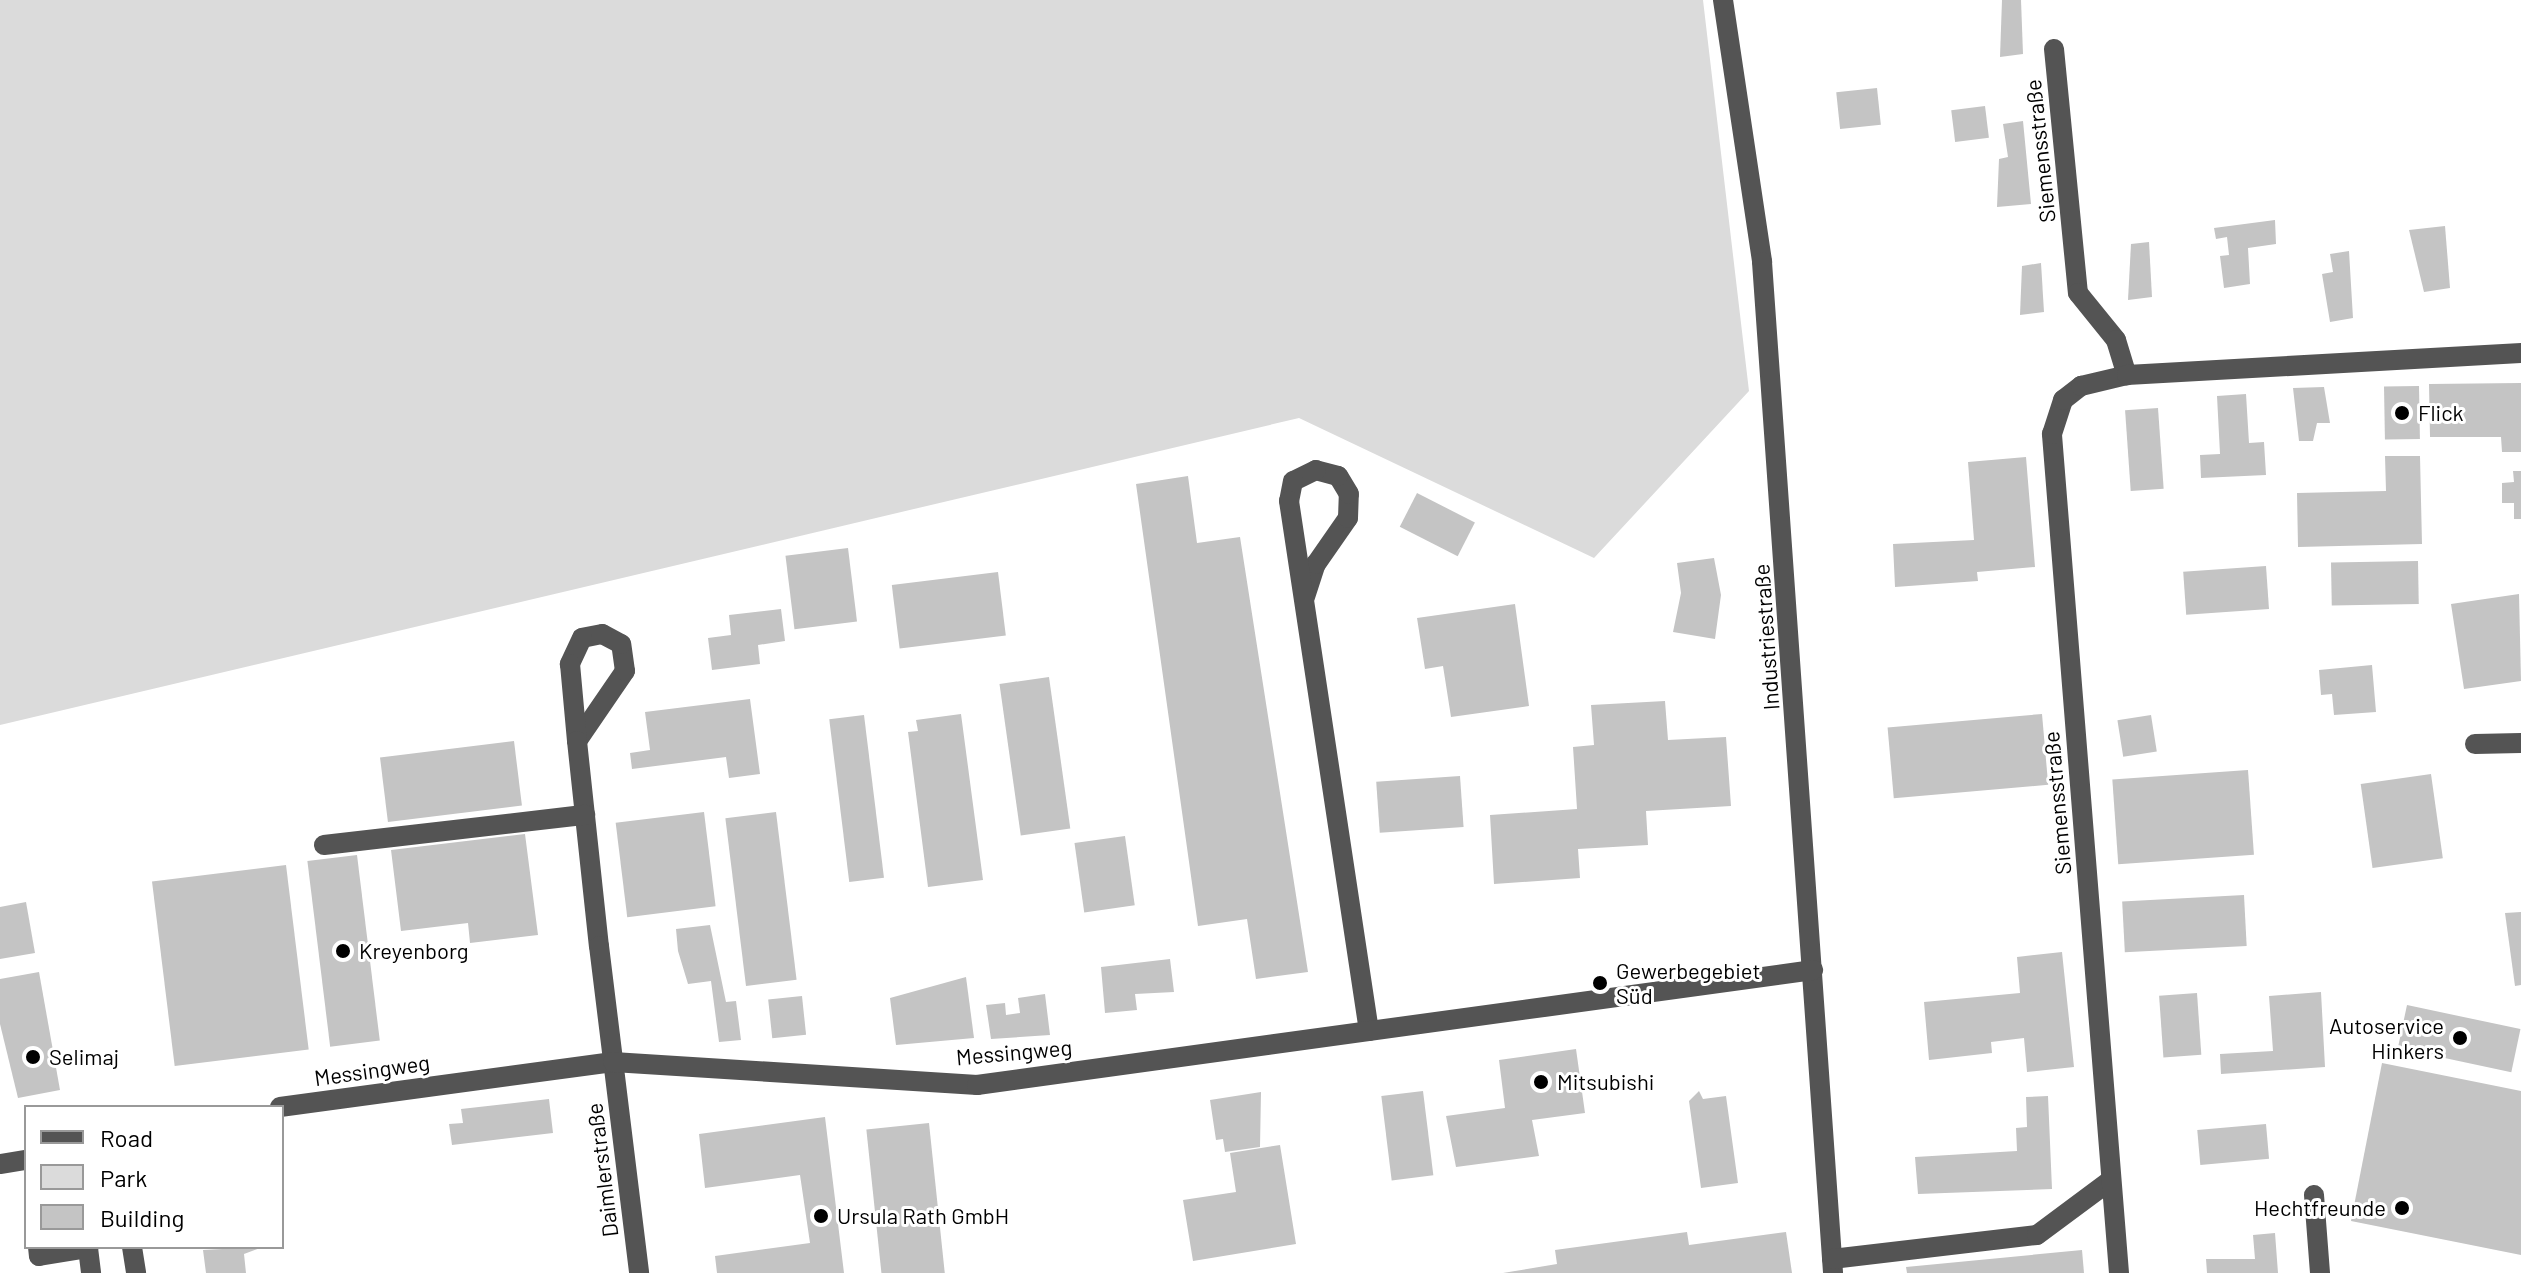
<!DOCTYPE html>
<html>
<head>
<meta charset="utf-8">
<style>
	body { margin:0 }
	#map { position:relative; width:2521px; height:1273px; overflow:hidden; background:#fff; font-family:Barlow,sans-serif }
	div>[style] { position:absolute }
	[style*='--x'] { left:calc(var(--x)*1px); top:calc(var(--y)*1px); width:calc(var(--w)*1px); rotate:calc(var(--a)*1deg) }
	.green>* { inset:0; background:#dbdbdb }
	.building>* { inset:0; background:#c4c4c4; transform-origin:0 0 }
	.minor>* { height:20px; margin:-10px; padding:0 10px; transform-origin:10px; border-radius:10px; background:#545454 }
	.dots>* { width:22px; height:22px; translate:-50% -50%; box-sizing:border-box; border:4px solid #fff; border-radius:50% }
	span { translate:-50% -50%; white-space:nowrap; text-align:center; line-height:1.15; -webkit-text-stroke:6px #fff; paint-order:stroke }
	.street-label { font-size:22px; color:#000 }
	.poi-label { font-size:22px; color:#000 }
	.left { translate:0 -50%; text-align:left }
	.right { translate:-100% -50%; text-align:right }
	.legend { position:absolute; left:24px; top:1105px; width:260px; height:144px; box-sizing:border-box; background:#fff; border:2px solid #999; margin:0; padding:10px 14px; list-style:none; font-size:24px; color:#000 }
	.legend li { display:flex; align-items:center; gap:16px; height:40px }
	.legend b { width:40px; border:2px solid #999 }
</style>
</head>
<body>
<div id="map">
	<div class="green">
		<div style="clip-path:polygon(0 0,1703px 0,1749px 391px,1594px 558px,1299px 418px,0 725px)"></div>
	</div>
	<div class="building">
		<div style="clip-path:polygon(2002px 0,2021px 0,2023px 54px,2000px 57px)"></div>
		<div style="left:1877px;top:88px;width:37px;height:41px;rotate:84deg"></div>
		<div style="left:1985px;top:106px;width:32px;height:34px;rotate:83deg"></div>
		<div style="clip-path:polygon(2023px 121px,2031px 204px,1997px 207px,1999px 159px,2008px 157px,2003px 124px)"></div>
		<div style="clip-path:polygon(2275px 220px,2276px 244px,2248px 248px,2250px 284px,2224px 288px,2220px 256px,2229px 255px,2227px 237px,2216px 239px,2214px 228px)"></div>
		<div style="clip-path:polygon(2445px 226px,2450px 288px,2424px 292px,2409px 230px)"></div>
		<div style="clip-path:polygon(2149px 242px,2152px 297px,2128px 300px,2131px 244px)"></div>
		<div style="clip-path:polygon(2349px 251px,2353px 318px,2330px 322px,2322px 274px,2333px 272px,2330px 254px)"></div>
		<div style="clip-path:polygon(2041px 263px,2044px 312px,2020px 315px,2022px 266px)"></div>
		<div style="clip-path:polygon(2521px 383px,2521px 452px,2502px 452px,2501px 437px,2430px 437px,2429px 384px)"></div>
		<div style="left:2419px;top:386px;width:53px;height:35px;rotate:89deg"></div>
		<div style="clip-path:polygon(2324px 387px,2330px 423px,2317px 423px,2313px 441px,2299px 441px,2293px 388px)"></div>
		<div style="clip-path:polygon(2246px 394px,2249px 443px,2264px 442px,2266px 475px,2201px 478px,2200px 455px,2220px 454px,2217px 396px)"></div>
		<div style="left:2158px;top:408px;width:81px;height:33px;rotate:86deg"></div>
		<div style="clip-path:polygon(2385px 456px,2420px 456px,2422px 544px,2298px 547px,2297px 493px,2386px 491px)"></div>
		<div style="clip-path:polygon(2026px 457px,2035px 567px,1977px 572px,1978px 581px,1895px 587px,1893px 544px,1974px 540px,1968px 462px)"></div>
		<div style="clip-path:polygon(2513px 471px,2521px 471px,2521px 519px,2514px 519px,2514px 503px,2502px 503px,2502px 483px,2514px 482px)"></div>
		<div style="clip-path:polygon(1188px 476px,1197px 543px,1240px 537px,1308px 972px,1256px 979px,1247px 919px,1198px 926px,1136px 484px)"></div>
		<div style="left:1417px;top:493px;width:65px;height:38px;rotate:27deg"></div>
		<div style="left:848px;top:548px;width:74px;height:63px;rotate:83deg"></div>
		<div style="clip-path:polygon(1714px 558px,1721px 595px,1715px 639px,1673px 632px,1681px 593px,1677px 563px)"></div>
		<div style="left:2418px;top:561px;width:43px;height:87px;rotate:89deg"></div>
		<div style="left:2266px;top:566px;width:43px;height:83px;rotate:86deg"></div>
		<div style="left:998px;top:572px;width:64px;height:107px;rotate:83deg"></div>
		<div style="clip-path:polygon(2519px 594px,2521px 681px,2464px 689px,2451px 604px)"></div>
		<div style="clip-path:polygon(1515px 604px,1529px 706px,1451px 717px,1443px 666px,1425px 669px,1417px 618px)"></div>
		<div style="clip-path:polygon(781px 609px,785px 641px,758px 645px,760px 664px,712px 670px,708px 638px,731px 635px,729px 615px)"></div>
		<div style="clip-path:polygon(2372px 665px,2376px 712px,2334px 715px,2332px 694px,2321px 695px,2319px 670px)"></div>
		<div style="left:1049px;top:677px;width:153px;height:50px;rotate:82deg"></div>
		<div style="clip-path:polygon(750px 699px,760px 774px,729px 778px,726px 757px,632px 769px,630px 753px,650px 750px,645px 712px)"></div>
		<div style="clip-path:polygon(1665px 701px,1668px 740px,1726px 737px,1731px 806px,1646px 811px,1648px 845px,1578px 849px,1580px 878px,1494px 884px,1490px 815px,1577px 809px,1573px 747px,1594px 745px,1591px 705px)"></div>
		<div style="clip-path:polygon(961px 714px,983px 880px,928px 887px,908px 732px,918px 731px,916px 720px)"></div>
		<div style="left:2042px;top:714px;width:71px;height:155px;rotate:85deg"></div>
		<div style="left:864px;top:715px;width:164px;height:35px;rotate:83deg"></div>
		<div style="left:2151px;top:715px;width:37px;height:34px;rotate:81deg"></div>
		<div style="left:514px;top:741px;width:65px;height:135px;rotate:83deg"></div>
		<div style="left:2248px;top:770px;width:85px;height:136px;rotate:86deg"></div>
		<div style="left:2431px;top:774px;width:85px;height:71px;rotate:82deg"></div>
		<div style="left:1460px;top:776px;width:51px;height:84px;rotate:86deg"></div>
		<div style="left:704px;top:812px;width:95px;height:89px;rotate:83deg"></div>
		<div style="left:776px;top:812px;width:169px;height:51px;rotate:83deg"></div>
		<div style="clip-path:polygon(525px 834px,538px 935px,470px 943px,468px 923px,401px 931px,391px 850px)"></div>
		<div style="left:1125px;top:836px;width:70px;height:51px;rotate:82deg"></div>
		<div style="left:357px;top:855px;width:187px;height:50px;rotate:83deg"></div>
		<div style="left:286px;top:865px;width:186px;height:135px;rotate:83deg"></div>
		<div style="left:2244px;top:895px;width:51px;height:122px;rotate:87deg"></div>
		<div style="clip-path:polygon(26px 902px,35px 953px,0 959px,0 907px)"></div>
		<div style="clip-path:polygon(2521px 912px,2521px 985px,2515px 986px,2505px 913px)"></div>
		<div style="clip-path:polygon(710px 925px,726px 1002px,736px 1001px,741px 1040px,719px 1042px,711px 981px,688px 984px,678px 951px,676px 929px)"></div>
		<div style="clip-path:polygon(2062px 952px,2074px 1067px,2027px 1072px,2024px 1038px,1991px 1042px,1992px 1053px,1929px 1060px,1924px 1002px,2020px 993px,2017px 957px)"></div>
		<div style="clip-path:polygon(1170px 959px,1174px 992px,1135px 994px,1137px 1010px,1105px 1013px,1101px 967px)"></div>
		<div style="clip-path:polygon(39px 972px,60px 1090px,18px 1098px,0 1024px,0 979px)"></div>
		<div style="clip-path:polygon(966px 977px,974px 1038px,896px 1045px,890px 998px)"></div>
		<div style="clip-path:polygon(2321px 992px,2325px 1067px,2221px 1074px,2220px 1054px,2273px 1051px,2269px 996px)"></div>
		<div style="left:2197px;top:993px;width:62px;height:38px;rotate:86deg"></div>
		<div style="clip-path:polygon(1045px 994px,1050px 1035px,991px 1039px,986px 1005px,1005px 1003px,1006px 1015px,1020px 1013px,1018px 998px)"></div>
		<div style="left:802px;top:996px;width:39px;height:34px;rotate:84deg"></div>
		<div style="left:2407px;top:1005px;width:116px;height:44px;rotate:12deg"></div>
		<div style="clip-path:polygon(1576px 1049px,1585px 1113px,1532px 1120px,1539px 1156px,1456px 1167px,1446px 1116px,1505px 1108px,1499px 1060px)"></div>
		<div style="clip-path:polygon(2382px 1063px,2521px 1091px,2521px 1255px,2351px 1221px)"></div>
		<div style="left:1423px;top:1091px;width:85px;height:42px;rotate:83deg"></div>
		<div style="clip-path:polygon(1699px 1091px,1703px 1099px,1726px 1096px,1738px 1183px,1701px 1188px,1689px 1101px)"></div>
		<div style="clip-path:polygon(1261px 1092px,1260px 1147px,1225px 1152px,1223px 1139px,1216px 1140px,1210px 1100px)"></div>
		<div style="clip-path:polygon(2048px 1096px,2052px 1189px,1918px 1194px,1915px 1157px,2017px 1151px,2016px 1128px,2027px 1127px,2026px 1097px)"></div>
		<div style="clip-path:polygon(549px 1099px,553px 1133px,452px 1145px,449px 1124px,463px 1123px,461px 1109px)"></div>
		<div style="clip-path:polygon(825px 1117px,844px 1273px,717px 1273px,715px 1256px,810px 1243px,800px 1175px,705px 1188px,699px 1134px)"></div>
		<div style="left:929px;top:1123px;width:151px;height:63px;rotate:84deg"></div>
		<div style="left:2266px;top:1124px;width:35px;height:69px;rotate:85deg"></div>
		<div style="clip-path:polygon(1280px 1145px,1296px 1244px,1193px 1261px,1183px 1200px,1236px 1192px,1230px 1153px)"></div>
		<div style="clip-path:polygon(1687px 1232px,1689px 1245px,1786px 1232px,1792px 1273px,1503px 1273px,1557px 1264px,1555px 1250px)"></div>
		<div style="clip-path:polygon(2275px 1233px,2278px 1273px,2207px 1273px,2206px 1259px,2255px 1259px,2253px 1235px)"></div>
		<div style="clip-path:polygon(263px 1247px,244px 1254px,246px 1273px,206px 1273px,203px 1250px)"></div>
		<div style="clip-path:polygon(2082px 1250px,2084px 1273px,1907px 1273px,1906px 1267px)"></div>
	</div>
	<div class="minor">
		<div style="--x:1723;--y:0;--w:265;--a:81.5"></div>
		<div style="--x:1762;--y:262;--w:1013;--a:85.98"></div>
		<div style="--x:2054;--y:49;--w:245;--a:84.4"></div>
		<div style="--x:2078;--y:293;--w:60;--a:51"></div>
		<div style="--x:2116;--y:340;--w:37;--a:73"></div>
		<div style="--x:1305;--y:597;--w:35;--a:-72"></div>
		<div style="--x:1316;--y:564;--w:56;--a:-55.2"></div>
		<div style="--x:1348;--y:518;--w:24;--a:-88"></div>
		<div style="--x:1349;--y:494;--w:21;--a:-121"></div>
		<div style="--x:1338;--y:476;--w:23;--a:-165"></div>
		<div style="--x:1316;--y:470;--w:25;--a:154"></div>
		<div style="--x:1293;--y:481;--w:20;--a:101"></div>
		<div style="--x:1289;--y:501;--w:536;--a:81.42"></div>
		<div style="--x:577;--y:741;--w:85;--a:-55.6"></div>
		<div style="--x:625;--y:671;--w:27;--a:-98"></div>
		<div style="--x:621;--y:644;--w:21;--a:-152"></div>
		<div style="--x:602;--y:634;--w:20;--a:169"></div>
		<div style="--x:582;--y:638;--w:29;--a:115"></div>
		<div style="--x:570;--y:664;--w:77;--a:84.8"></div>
		<div style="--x:577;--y:741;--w:206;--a:83.9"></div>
		<div style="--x:599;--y:946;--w:329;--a:83"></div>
		<div style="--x:2475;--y:744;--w:46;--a:-1.2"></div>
		<div style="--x:324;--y:845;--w:263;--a:-6.6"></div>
		<div style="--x:280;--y:1107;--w:336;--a:-7.7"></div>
		<div style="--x:613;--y:1062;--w:365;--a:3.6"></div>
		<div style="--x:977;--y:1085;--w:844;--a:-7.83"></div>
		<div style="--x:0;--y:1164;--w:26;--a:-9"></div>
		<div style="--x:2314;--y:1195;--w:78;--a:85.6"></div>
		<div style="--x:38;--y:1247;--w:9;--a:84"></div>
		<div style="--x:39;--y:1256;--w:50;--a:-9.3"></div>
		<div style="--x:88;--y:1248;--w:25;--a:83"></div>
		<div style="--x:132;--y:1247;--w:26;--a:81"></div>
		<div style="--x:1832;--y:1259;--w:206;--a:-6.7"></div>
		<div style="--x:2037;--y:1235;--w:92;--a:-36.6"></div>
		<div style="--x:2119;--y:1273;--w:842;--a:-94.57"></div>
		<div style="--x:2052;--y:434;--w:36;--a:-72"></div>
		<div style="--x:2063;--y:400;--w:23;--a:-38"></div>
		<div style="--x:2081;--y:386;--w:47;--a:-13.4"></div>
		<div style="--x:2127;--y:375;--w:395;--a:-3.2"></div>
	</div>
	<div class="dots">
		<div style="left:2402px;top:413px;background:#000"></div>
		<div style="left:343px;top:951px;background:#000"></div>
		<div style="left:1600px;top:983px;background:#000"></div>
		<div style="left:2460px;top:1038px;background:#000"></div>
		<div style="left:33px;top:1057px;background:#000"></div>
		<div style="left:1541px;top:1082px;background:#000"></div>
		<div style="left:2402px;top:1208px;background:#000"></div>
		<div style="left:821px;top:1216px;background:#000"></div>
	</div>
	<div class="street-label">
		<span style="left:2040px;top:151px;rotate:-96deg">Siemensstraße</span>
		<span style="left:1766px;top:637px;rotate:-94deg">Industriestraße</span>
		<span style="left:2057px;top:803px;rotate:-95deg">Siemensstraße</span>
		<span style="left:1014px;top:1052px;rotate:-5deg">Messingweg</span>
		<span style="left:372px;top:1070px;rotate:-8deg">Messingweg</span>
		<span style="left:602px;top:1170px;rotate:-97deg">Daimlerstraße</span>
	</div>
	<div class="poi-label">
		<span class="left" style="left:2418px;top:413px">Flick</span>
		<span class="left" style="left:359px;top:951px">Kreyenborg</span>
		<span class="left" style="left:1616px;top:983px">Gewerbegebiet<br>Süd</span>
		<span class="right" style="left:2444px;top:1038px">Autoservice<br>Hinkers</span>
		<span class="left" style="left:49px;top:1057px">Selimaj</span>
		<span class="left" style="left:1557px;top:1082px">Mitsubishi</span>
		<span class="right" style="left:2386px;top:1208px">Hechtfreunde</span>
		<span class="left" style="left:837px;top:1216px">Ursula Rath GmbH</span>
	</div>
	<ul class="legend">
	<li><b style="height:10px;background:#545454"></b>Road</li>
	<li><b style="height:22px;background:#dbdbdb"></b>Park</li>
	<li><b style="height:22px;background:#c4c4c4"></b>Building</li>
	</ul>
</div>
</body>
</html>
